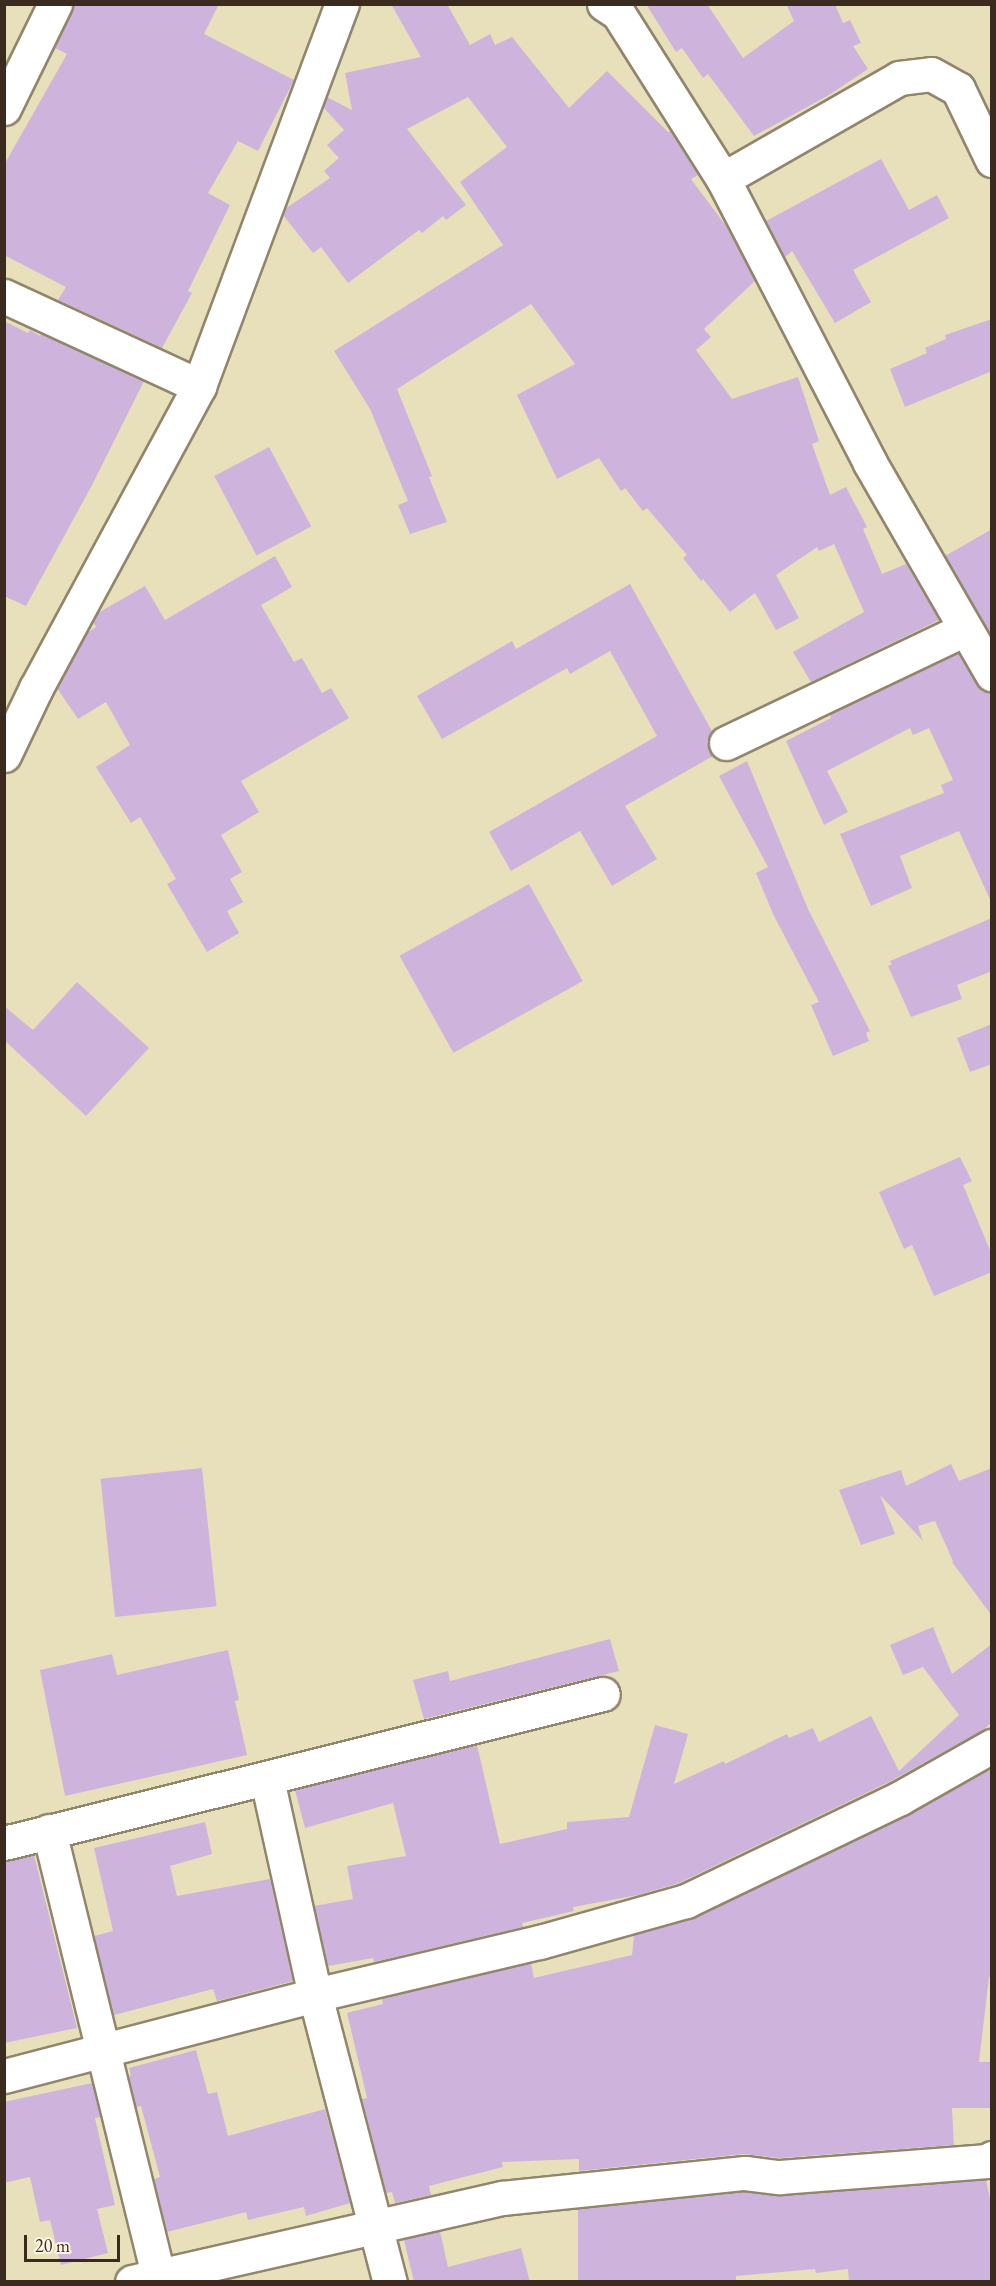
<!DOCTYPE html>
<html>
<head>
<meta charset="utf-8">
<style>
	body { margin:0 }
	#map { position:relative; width:996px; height:2286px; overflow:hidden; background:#e7e0bb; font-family:"EB Garamond",serif }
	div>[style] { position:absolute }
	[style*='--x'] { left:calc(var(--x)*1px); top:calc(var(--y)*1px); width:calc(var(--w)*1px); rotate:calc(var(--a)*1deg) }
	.building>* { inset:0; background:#ceb4dd; transform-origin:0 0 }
	.roads { filter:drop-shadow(2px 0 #91856c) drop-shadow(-2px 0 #91856c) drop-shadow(0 2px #91856c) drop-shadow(0 -2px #91856c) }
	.minor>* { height:33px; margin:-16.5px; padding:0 16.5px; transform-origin:16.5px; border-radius:16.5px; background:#fff }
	span { translate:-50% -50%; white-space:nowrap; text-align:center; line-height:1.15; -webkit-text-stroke:5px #fcf5e5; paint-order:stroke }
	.frame { position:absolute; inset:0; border:6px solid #3b2a1e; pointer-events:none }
	.scale { position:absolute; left:24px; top:2235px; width:96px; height:27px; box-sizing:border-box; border:3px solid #3b2a1e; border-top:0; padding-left:8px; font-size:18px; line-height:21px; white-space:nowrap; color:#3b2a1e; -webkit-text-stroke:4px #fcf5e5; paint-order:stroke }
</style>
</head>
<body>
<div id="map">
	<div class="building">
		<div style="clip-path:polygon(75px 4px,219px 4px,204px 34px,294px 80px,258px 151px,238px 141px,208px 193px,230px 205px,188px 291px,192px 293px,162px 348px,58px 300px,66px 287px,4px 255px,4px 165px,67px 54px,55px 48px)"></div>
		<div style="clip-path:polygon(391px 4px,447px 4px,470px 45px,490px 34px,495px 45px,512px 37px,569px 108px,607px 71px,668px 132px,670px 131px,698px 175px,691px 179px,726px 226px,755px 281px,704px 329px,711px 337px,696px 350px,732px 399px,798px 377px,819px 441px,812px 444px,830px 495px,846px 487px,867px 527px,863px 529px,882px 574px,906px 564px,939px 620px,811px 682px,793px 652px,864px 612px,834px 544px,819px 551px,817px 547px,776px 575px,799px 618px,776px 630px,755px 593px,730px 612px,703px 579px,701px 581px,683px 558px,687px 555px,647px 508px,643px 511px,625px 488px,621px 491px,599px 458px,557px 479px,517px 395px,575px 364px,531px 304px,397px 389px,432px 476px,429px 477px,447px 522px,410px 534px,398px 505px,408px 501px,370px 409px,334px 351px,503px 245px,460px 182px,507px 147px,468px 97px,407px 129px,466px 205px,446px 220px,443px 216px,422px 233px,419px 230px,348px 283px,321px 247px,313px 253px,283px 215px,285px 209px,330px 178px,324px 171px,339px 158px,327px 145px,344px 130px,323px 107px,327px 97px,352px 110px,345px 73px,421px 57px)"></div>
		<div style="clip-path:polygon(646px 4px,707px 4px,743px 58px,794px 21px,786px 4px,835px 4px,843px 23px,850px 20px,861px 43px,853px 46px,868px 69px,829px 95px,754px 136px,708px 74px,703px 78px,682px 48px,676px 52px)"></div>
		<div style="clip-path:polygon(881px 159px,909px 210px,937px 195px,949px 218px,853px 270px,871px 302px,835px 323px,792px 251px,785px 257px,766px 221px)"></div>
		<div style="clip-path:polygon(992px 319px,992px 371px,905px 407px,890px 369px,927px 353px,925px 348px,946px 339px,945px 335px)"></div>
		<div style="clip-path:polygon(4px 321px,28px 333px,30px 330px,40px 336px,41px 334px,144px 381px,91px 487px,26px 606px,4px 596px)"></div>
		<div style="left:269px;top:447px;width:90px;height:62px;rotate:62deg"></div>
		<div style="clip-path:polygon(992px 529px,992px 636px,945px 556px)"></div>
		<div style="clip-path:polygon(275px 556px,292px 587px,261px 605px,294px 662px,302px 658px,322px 693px,331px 688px,349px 718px,241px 781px,259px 812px,221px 835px,242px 872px,230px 879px,243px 902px,227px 911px,239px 933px,207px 952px,167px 884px,176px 879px,140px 817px,131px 823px,96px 767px,130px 745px,106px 702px,78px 719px,57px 688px,87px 633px,96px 627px,93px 622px,98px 613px,145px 586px,165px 620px)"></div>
		<div style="clip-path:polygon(630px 584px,712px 731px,707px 742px,713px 756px,625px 806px,657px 859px,612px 886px,580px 831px,511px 871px,489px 832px,657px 736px,610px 651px,570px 674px,567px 668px,442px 739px,417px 696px,512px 641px,516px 649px)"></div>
		<div style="clip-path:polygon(958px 653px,976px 684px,983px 690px,992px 693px,992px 904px,959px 831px,900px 856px,912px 888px,871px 906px,840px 834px,944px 793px,941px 785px,953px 780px,929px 728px,913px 735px,910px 728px,827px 771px,848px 812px,824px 825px,786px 741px,831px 718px,830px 714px)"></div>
		<div style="clip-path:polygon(747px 761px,808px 909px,870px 1031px,866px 1033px,869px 1041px,833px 1056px,811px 1005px,819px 1002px,773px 914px,756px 873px,768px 867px,719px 776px)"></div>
		<div style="left:529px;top:884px;width:111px;height:148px;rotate:61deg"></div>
		<div style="clip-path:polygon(992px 918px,992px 971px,957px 985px,962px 999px,911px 1017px,888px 966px,892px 964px,890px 961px)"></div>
		<div style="clip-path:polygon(77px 982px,149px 1048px,86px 1116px,4px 1040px,4px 1006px,33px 1030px)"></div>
		<div style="clip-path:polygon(992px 1024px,992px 1064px,970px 1072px,957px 1038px)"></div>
		<div style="clip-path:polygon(960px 1157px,972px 1181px,963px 1185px,992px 1255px,992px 1272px,934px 1296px,912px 1245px,904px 1249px,879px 1192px)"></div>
		<div style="clip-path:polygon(951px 1464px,959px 1481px,992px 1468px,992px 1616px,952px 1562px,953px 1561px,935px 1521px,918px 1526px,923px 1541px,880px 1495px,895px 1534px,861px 1545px,839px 1490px,901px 1470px,906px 1486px)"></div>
		<div style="left:202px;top:1468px;width:139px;height:102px;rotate:84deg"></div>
		<div style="clip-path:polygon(933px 1627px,952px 1674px,992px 1644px,992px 1722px,983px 1730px,891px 1781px,679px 1883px,638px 1895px,573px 1907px,574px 1911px,522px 1923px,523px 1927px,374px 1962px,373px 1958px,328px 1966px,314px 1906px,353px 1899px,347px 1866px,406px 1856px,393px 1803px,305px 1828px,295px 1790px,477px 1745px,500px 1844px,567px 1829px,567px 1822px,629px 1817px,655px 1725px,688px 1734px,674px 1784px,724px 1761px,725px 1764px,787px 1734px,789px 1738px,813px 1728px,819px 1742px,871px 1716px,899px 1771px,959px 1715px,923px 1667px,903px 1675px,890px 1645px)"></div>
		<div style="clip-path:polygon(610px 1639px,619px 1671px,424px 1719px,413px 1680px,448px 1671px,450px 1681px)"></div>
		<div style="clip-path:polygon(228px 1650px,239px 1700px,235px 1701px,247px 1755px,65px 1796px,40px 1670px,112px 1654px,117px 1675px)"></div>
		<div style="clip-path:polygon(992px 1769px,992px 1977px,989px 1977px,979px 2062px,992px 2062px,992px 2108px,952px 2108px,954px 2145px,780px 2158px,743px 2154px,579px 2171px,579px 2159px,502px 2162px,503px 2167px,429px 2186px,431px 2195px,395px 2203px,392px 2192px,386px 2193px,362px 2099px,367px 2098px,347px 2013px,383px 2004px,382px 1998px,531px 1963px,534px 1978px,632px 1955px,634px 1935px,694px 1918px,908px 1815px)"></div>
		<div style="clip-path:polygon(205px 1822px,212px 1854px,170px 1866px,177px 1896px,270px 1879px,293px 1981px,217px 2001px,213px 1989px,114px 2015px,94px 1936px,113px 1931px,94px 1848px)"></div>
		<div style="clip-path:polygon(34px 1855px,77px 2028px,4px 2043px,4px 1861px)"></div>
		<div style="clip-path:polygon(196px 2050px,208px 2094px,217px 2092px,228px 2136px,325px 2109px,350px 2203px,306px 2216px,304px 2207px,248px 2220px,246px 2212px,167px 2232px,154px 2179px,160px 2177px,141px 2106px,136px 2107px,129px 2076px,131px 2075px,129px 2068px)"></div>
		<div style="clip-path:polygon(92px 2083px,100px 2117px,95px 2118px,115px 2205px,97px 2209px,108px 2253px,61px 2265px,50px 2220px,40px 2222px,30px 2177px,4px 2183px,4px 2102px)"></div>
		<div style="clip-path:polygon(986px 2180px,992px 2208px,992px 2282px,849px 2282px,848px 2269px,816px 2273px,815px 2269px,736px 2276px,736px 2282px,578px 2282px,578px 2209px,745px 2192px,781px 2196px)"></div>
		<div style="clip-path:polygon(440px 2231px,448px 2267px,521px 2248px,530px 2282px,414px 2282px,404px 2240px)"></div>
	</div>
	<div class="roads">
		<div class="minor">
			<div style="--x:604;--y:4;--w:17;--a:33"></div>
			<div style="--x:618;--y:13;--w:196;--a:57.7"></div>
			<div style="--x:723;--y:179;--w:320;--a:62.6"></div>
			<div style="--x:870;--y:463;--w:244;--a:60"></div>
			<div style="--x:4;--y:108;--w:116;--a:-63.9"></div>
			<div style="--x:723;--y:179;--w:203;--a:-29.8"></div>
			<div style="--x:899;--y:78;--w:32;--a:-7"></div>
			<div style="--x:931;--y:74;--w:31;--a:29"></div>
			<div style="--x:958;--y:89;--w:79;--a:64.4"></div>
			<div style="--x:4;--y:296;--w:215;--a:24.8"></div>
			<div style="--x:726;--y:743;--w:265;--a:-25.5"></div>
			<div style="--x:4;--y:755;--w:74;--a:-64.5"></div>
			<div style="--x:36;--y:688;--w:343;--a:-61.6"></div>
			<div style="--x:199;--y:386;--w:408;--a:-69.5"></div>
			<div style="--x:267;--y:1779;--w:221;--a:77.5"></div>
			<div style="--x:315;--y:1995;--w:297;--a:75.4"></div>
			<div style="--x:49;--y:1831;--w:464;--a:76.2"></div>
			<div style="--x:4;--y:1843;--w:617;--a:-13.97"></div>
			<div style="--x:4;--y:2076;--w:321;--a:-14.6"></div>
			<div style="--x:315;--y:1995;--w:231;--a:-13.3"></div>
			<div style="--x:540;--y:1942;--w:152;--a:-15.7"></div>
			<div style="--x:686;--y:1901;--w:237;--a:-25.7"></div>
			<div style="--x:900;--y:1798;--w:106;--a:-29.5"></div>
			<div style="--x:132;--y:2282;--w:379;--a:-12.8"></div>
			<div style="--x:502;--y:2198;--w:244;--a:-5.9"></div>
			<div style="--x:745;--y:2173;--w:35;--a:7"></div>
			<div style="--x:780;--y:2177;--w:208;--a:-4.4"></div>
			<div style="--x:987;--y:2161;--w:6;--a:-31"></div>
		</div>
	</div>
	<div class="frame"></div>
	<div class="scale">20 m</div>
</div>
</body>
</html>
